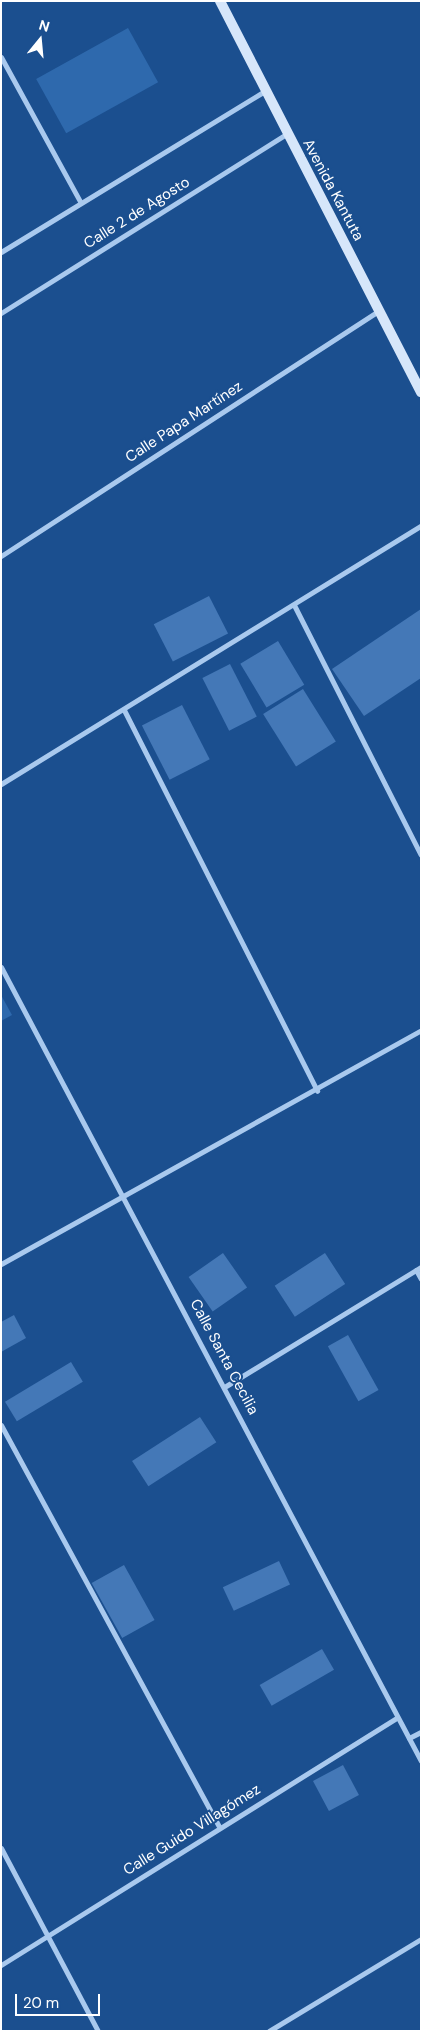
<!DOCTYPE html>
<html>
<head>
<meta charset="utf-8">
<style>
	body { margin:0 }
	#map { position:relative; width:422px; height:2032px; overflow:hidden; background:#1b4f8f; font-family:"DM Sans",sans-serif }
	div>[style] { position:absolute }
	[style*='--x'] { left:calc(var(--x)*1px); top:calc(var(--y)*1px); width:calc(var(--w)*1px); rotate:calc(var(--a)*1deg) }
	.green>* { inset:0; background:#2e69ad; transform-origin:0 0 }
	.building>* { inset:0; background:#4478b7; transform-origin:0 0 }
	.street>* { height:5px; margin:-2.5px; padding:0 2.5px; transform-origin:2.5px; border-radius:2.5px; background:#a9c9ee }
	.secondary>* { height:10px; margin:-5px; padding:0 5px; transform-origin:5px; border-radius:5px; background:#d6e6fa }
	span { translate:-50% -50%; white-space:nowrap; text-align:center; line-height:1.15; -webkit-text-stroke:4px #1b4f8f; paint-order:stroke }
	.street-label { font-size:15px; color:#fff }
	.frame { position:absolute; inset:0; border:2px solid #fff; pointer-events:none }
	.north { position:absolute; left:15px; top:15px; width:50px; height:50px; -webkit-text-stroke:4px #1b4f8f; paint-order:stroke; rotate:17deg; font-size:14px; font-weight:700; line-height:20px; text-align:center; color:#fff }
	.north::after { content:''; display:block; margin:auto; width:18px; height:22px; background:#fff; clip-path:polygon(50% 0,100% 100%,50% 72%,0 100%) }
	.scale { position:absolute; left:15px; top:1994px; width:85px; height:22px; box-sizing:border-box; border:2px solid #fff; border-top:0; padding-left:6px; font-size:15px; line-height:18px; white-space:nowrap; color:#fff; -webkit-text-stroke:4px #1b4f8f; paint-order:stroke }
</style>
</head>
<body>
<div id="map">
	<div class="green">
		<div style="left:128px;top:28px;width:62px;height:105px;rotate:61deg"></div>
		<div style="clip-path:polygon(1px 995px,12px 1015px,1px 1021px)"></div>
	</div>
	<div class="building">
		<div style="left:209px;top:596px;width:42px;height:62px;rotate:63deg"></div>
		<div style="clip-path:polygon(421px 609px,421px 678px,364px 716px,332px 669px)"></div>
		<div style="left:278px;top:641px;width:51px;height:44px;rotate:59deg"></div>
		<div style="left:230px;top:664px;width:59px;height:31px;rotate:63deg"></div>
		<div style="left:303px;top:689px;width:62px;height:47px;rotate:58deg"></div>
		<div style="left:182px;top:705px;width:61px;height:45px;rotate:63deg"></div>
		<div style="left:223px;top:1253px;width:42px;height:42px;rotate:55deg"></div>
		<div style="left:325px;top:1253px;width:37px;height:60px;rotate:57deg"></div>
		<div style="clip-path:polygon(14px 1315px,26px 1338px,1px 1352px,1px 1322px)"></div>
		<div style="left:348px;top:1335px;width:63px;height:23px;rotate:61deg"></div>
		<div style="left:71px;top:1362px;width:23px;height:77px;rotate:59deg"></div>
		<div style="left:200px;top:1417px;width:30px;height:81px;rotate:57deg"></div>
		<div style="left:279px;top:1561px;width:26px;height:62px;rotate:65deg"></div>
		<div style="left:124px;top:1565px;width:63px;height:37px;rotate:61deg"></div>
		<div style="left:322px;top:1649px;width:24px;height:72px;rotate:60deg"></div>
		<div style="left:343px;top:1765px;width:34px;height:34px;rotate:62deg"></div>
	</div>
	<div class="street">
		<div style="--x:1;--y:57;--w:166;--a:61.3"></div>
		<div style="--x:1;--y:252;--w:309;--a:-31.4"></div>
		<div style="--x:1;--y:313;--w:337;--a:-32.1"></div>
		<div style="--x:1;--y:556;--w:452;--a:-33"></div>
		<div style="--x:294;--y:605;--w:280;--a:63.1"></div>
		<div style="--x:124;--y:710;--w:427;--a:63.1"></div>
		<div style="--x:1;--y:784;--w:493;--a:-31.6"></div>
		<div style="--x:1;--y:967;--w:898;--a:62.12"></div>
		<div style="--x:1;--y:1264;--w:481;--a:-29.1"></div>
		<div style="--x:416;--y:1270;--w:10;--a:61"></div>
		<div style="--x:226;--y:1386;--w:228;--a:-31.4"></div>
		<div style="--x:1;--y:1425;--w:456;--a:61.5"></div>
		<div style="--x:409;--y:1738;--w:13;--a:-27"></div>
		<div style="--x:1;--y:1848;--w:207;--a:62.1"></div>
		<div style="--x:1;--y:1965;--w:467;--a:-32"></div>
		<div style="--x:269;--y:2031;--w:178;--a:-31.2"></div>
	</div>
	<div class="secondary">
		<div style="--x:220;--y:1;--w:440;--a:62.8"></div>
	</div>
	<div class="street-label">
		<span style="left:333px;top:190px;rotate:62deg">Avenida Kantuta</span>
		<span style="left:137px;top:213px;rotate:-32deg">Calle 2 de Agosto</span>
		<span style="left:184px;top:422px;rotate:-33deg">Calle Papa Martínez</span>
		<span style="left:224px;top:1357px;rotate:62deg">Calle Santa Cecilia</span>
		<span style="left:192px;top:1830px;rotate:-32deg">Calle Guido Villagómez</span>
	</div>
	<div class="frame"></div>
	<div class="north">N</div>
	<div class="scale">20 m</div>
</div>
</body>
</html>
